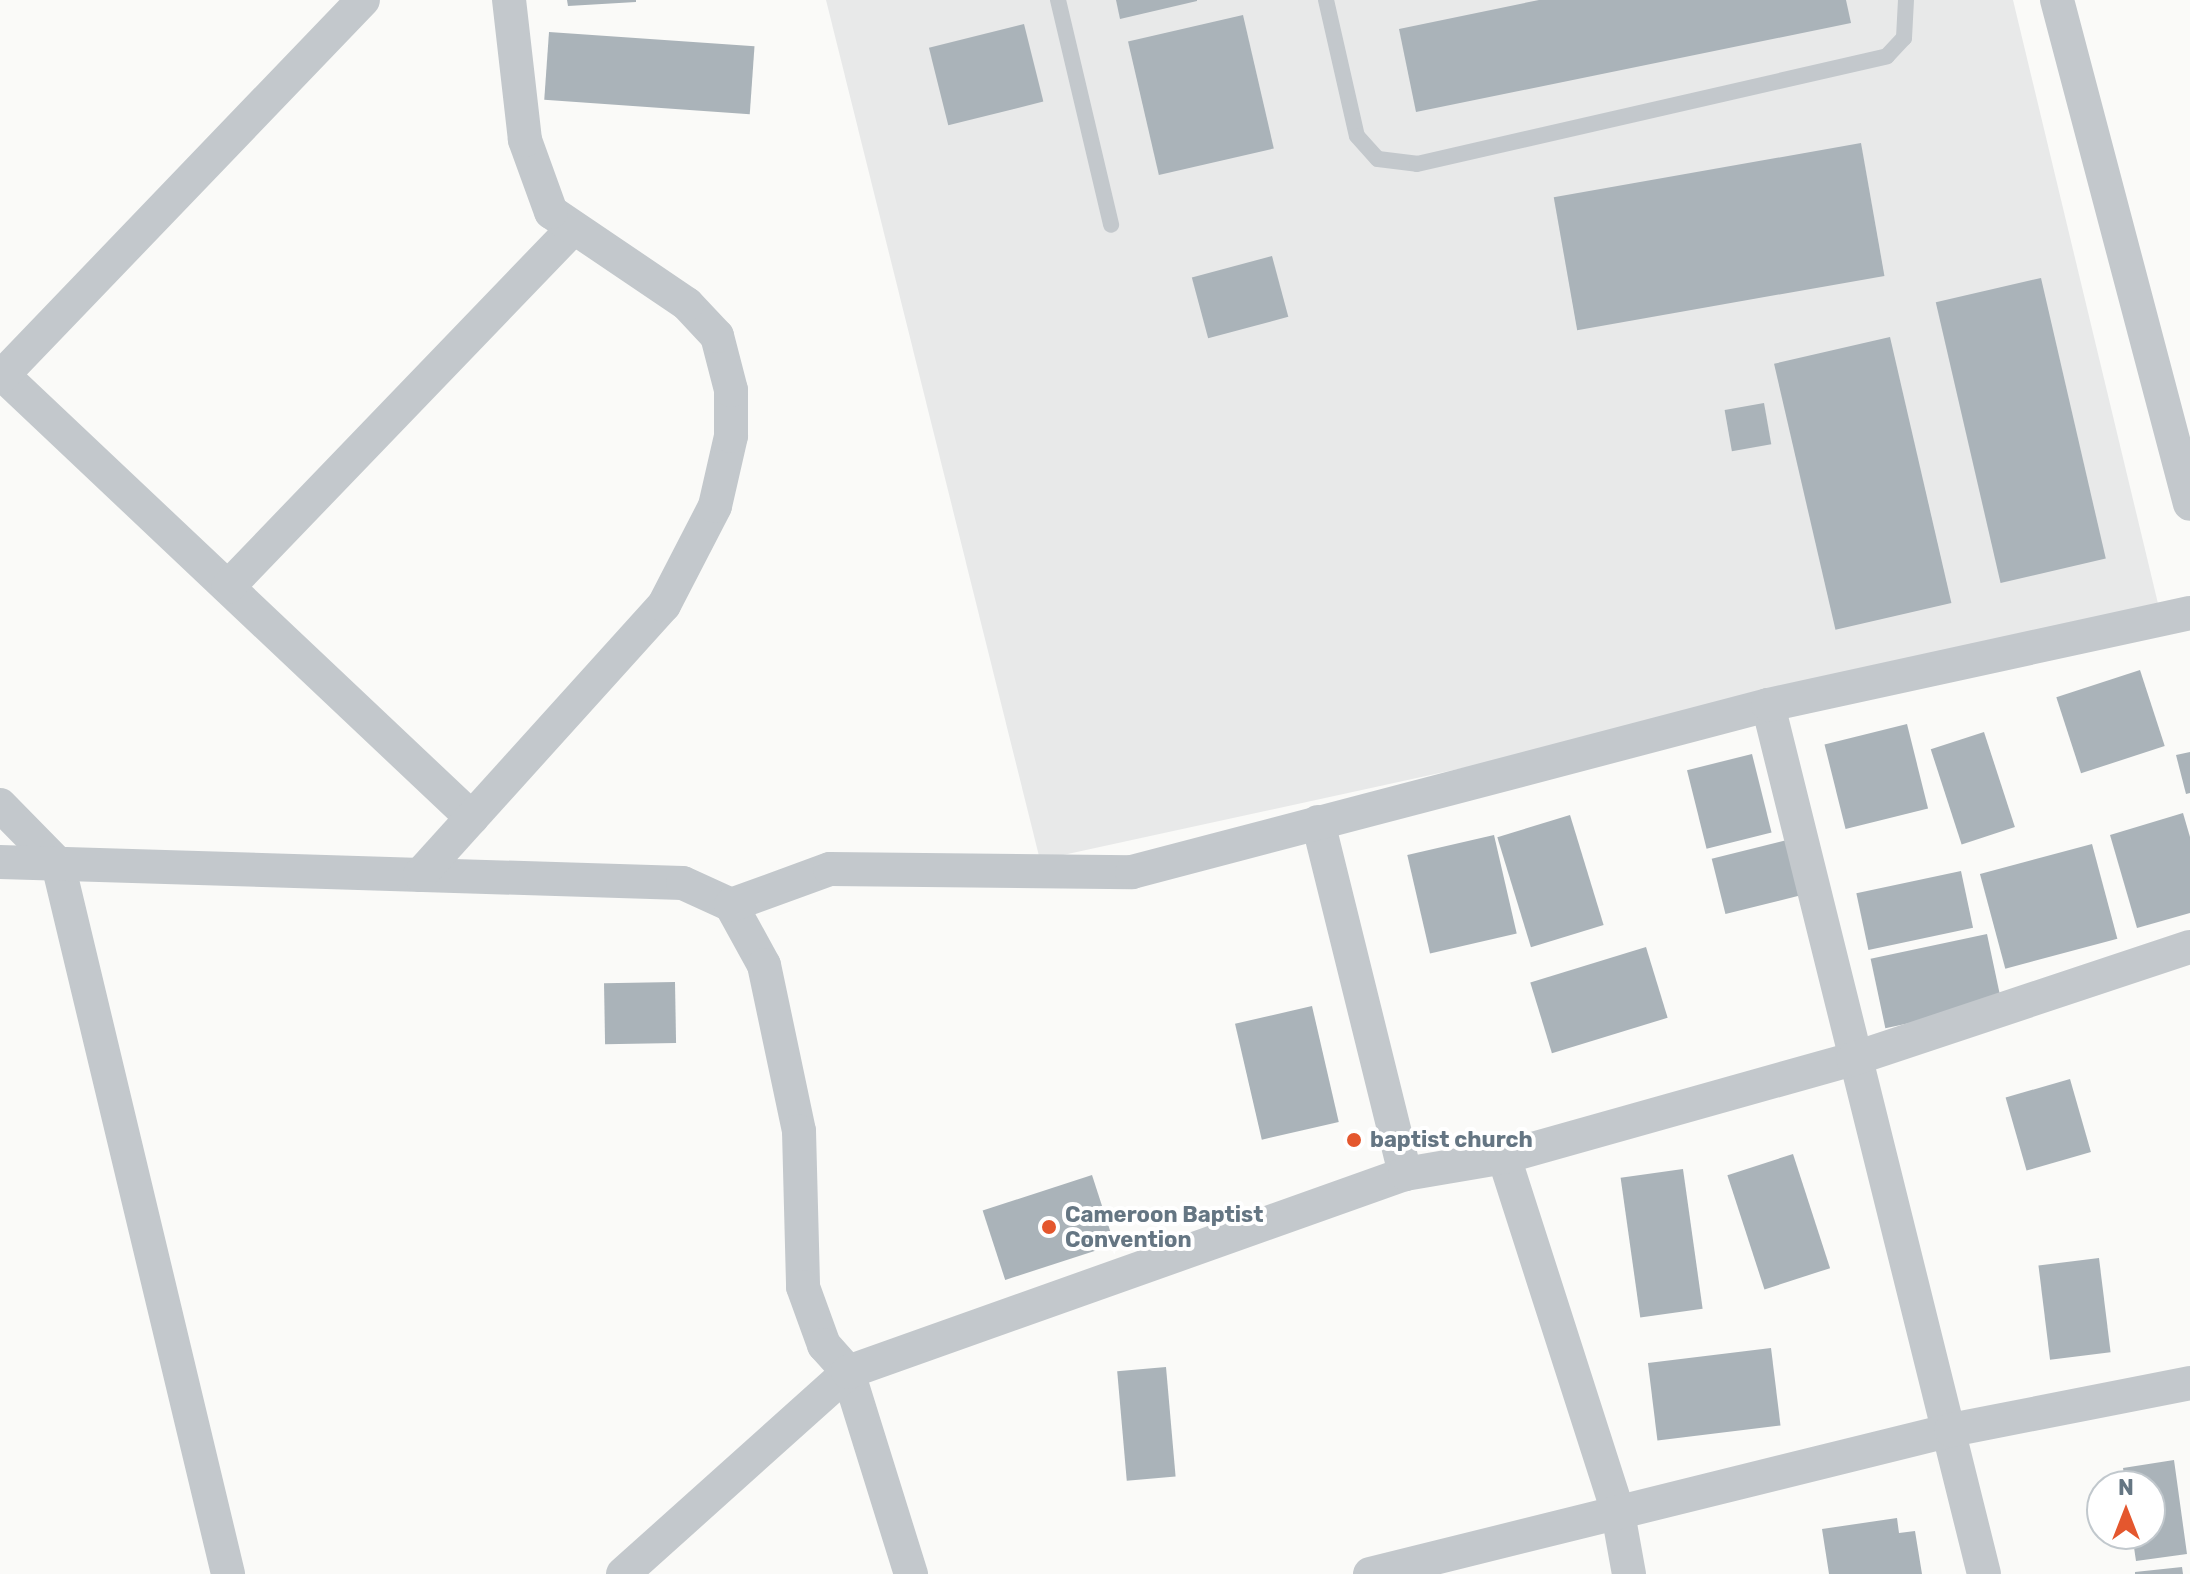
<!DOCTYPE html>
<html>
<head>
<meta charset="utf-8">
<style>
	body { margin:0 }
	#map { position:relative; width:2190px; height:1574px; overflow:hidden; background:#fafaf8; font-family:Rubik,sans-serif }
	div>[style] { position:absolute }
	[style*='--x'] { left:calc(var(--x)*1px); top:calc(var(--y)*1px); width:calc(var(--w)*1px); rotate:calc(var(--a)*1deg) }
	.built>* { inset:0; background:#e8e9e9 }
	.building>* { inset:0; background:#aab3b9; transform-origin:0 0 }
	.service>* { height:16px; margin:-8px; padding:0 8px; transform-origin:8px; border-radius:8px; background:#c3c8cc }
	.minor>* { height:34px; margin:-17px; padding:0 17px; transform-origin:17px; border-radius:17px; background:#c3c8cc }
	.dots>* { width:22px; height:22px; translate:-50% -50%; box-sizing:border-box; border:4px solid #fff; border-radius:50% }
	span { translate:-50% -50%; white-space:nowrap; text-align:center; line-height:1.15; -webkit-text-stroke:8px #fff; paint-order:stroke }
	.poi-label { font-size:22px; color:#657683; font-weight:700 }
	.left { translate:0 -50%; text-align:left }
	.north { position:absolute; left:2086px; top:1470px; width:80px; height:80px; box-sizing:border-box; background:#fff; border:2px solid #c1c8cd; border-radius:50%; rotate:0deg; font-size:22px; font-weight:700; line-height:32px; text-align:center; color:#657683 }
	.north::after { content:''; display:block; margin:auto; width:28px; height:36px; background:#e4572e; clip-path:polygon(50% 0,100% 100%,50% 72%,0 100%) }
</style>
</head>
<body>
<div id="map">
	<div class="built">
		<div style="clip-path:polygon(826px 0,2013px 0,2161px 616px,1040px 860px)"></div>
	</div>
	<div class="building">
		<div style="clip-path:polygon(567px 0,636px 0,636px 2px,568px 6px)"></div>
		<div style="clip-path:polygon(1116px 0,1197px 0,1197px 1px,1120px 19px)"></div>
		<div style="clip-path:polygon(1539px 0,1846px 0,1851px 23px,1416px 112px,1399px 29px)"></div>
		<div style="left:1243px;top:15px;width:137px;height:118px;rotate:77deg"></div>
		<div style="left:1024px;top:24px;width:80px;height:98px;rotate:76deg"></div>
		<div style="left:549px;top:32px;width:206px;height:68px;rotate:4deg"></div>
		<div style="left:1861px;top:143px;width:135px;height:312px;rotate:80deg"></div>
		<div style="left:1272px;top:256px;width:63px;height:83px;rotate:75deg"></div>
		<div style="left:2041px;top:278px;width:288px;height:108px;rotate:77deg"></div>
		<div style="left:1890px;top:337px;width:273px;height:119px;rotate:77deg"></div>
		<div style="left:1764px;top:403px;width:42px;height:40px;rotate:80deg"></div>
		<div style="left:2140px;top:670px;width:80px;height:88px;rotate:72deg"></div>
		<div style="left:1907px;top:724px;width:87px;height:85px;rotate:76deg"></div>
		<div style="left:1984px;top:732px;width:100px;height:56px;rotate:72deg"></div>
		<div style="clip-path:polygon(2190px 752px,2190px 793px,2186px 794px,2176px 755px)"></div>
		<div style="left:1752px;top:754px;width:81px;height:67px;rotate:76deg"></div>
		<div style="clip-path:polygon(2183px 813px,2190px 837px,2190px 913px,2137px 928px,2110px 835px)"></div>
		<div style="left:1570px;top:815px;width:115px;height:76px;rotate:73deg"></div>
		<div style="left:1494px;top:835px;width:101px;height:89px;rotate:77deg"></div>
		<div style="left:1799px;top:837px;width:57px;height:90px;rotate:76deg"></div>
		<div style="left:2092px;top:844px;width:98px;height:116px;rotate:75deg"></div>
		<div style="left:1961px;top:871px;width:58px;height:107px;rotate:78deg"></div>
		<div style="left:1987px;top:934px;width:71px;height:119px;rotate:78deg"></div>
		<div style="left:1646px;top:947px;width:74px;height:121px;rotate:73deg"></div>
		<div style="left:675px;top:982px;width:61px;height:71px;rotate:89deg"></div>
		<div style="left:1312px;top:1006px;width:119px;height:79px;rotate:77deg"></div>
		<div style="left:2070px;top:1079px;width:76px;height:67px;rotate:74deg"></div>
		<div style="left:1793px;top:1154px;width:120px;height:69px;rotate:72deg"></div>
		<div style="left:1683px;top:1169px;width:141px;height:63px;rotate:82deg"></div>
		<div style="left:1092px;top:1175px;width:73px;height:115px;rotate:72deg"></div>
		<div style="left:2099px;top:1258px;width:95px;height:61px;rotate:83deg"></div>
		<div style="left:1771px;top:1348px;width:78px;height:124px;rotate:83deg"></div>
		<div style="left:1166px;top:1367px;width:110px;height:49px;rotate:85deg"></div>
		<div style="clip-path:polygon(2174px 1460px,2187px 1554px,2136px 1561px,2132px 1534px,2150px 1534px,2150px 1486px,2126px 1486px,2123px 1468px)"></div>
		<div style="clip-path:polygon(1897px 1518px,1899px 1533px,1915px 1531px,1922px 1574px,1829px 1574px,1822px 1529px)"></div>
		<div style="clip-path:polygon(2182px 1567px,2183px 1574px,2135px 1574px,2135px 1572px)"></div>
	</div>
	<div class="service">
		<div style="--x:1058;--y:0;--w:231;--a:76.7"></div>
		<div style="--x:1326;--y:0;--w:139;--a:77.2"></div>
		<div style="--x:1357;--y:136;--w:31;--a:48"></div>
		<div style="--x:1378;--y:159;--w:39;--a:7"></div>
		<div style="--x:1417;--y:164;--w:482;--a:-12.9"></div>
		<div style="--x:1887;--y:56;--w:25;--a:-47"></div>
		<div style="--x:1904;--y:38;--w:38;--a:-87"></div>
	</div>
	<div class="minor">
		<div style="--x:2057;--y:0;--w:521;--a:75.22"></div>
		<div style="--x:3;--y:375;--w:645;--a:43.37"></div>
		<div style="--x:0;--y:378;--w:524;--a:-46.16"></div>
		<div style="--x:228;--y:587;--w:498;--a:-46.1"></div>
		<div style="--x:1768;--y:705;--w:895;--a:76.04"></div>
		<div style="--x:0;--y:805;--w:83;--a:45.5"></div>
		<div style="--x:58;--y:864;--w:730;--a:76.53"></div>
		<div style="--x:1318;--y:822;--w:363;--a:76.1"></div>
		<div style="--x:0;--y:862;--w:683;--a:1.76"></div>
		<div style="--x:683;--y:883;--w:53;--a:24.6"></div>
		<div style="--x:731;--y:905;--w:68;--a:61.2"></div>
		<div style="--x:764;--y:965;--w:170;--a:78.1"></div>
		<div style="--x:799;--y:1131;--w:156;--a:88.5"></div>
		<div style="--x:803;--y:1287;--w:62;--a:70.1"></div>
		<div style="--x:824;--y:1345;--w:36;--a:48"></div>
		<div style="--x:848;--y:1372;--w:212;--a:72.7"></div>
		<div style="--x:420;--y:875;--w:364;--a:-47.9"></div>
		<div style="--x:664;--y:605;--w:111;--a:-62.7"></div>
		<div style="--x:715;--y:506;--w:72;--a:-77.1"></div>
		<div style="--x:731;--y:436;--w:46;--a:-90"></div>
		<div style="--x:731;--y:390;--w:56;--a:-104.5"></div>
		<div style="--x:717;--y:336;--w:44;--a:-133.2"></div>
		<div style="--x:687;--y:304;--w:164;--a:-145.9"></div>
		<div style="--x:551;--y:212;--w:77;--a:-109.9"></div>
		<div style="--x:525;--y:140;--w:141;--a:-96.5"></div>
		<div style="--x:731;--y:905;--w:105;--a:-20"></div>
		<div style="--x:830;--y:869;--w:302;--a:0.6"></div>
		<div style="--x:1132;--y:872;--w:658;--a:-14.71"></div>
		<div style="--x:1768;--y:705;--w:432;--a:-12.3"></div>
		<div style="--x:1504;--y:1157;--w:374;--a:72.2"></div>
		<div style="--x:1618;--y:1513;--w:62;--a:79.8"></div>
		<div style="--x:623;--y:1574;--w:302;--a:-41.9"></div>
		<div style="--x:848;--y:1372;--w:591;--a:-19.57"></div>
		<div style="--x:1405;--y:1174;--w:100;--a:-9.7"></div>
		<div style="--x:1504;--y:1157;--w:362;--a:-15.7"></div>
		<div style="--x:1853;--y:1059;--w:355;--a:-18.4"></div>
		<div style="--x:1370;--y:1574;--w:599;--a:-13.92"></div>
		<div style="--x:1951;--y:1430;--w:244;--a:-11.1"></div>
	</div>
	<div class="dots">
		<div style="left:1354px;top:1140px;background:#e4572e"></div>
		<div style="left:1049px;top:1227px;background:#e4572e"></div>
	</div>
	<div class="poi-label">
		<span class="left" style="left:1370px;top:1140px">baptist church</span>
		<span class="left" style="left:1065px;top:1227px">Cameroon Baptist<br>Convention</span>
	</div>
	<div class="north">N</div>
</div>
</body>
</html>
